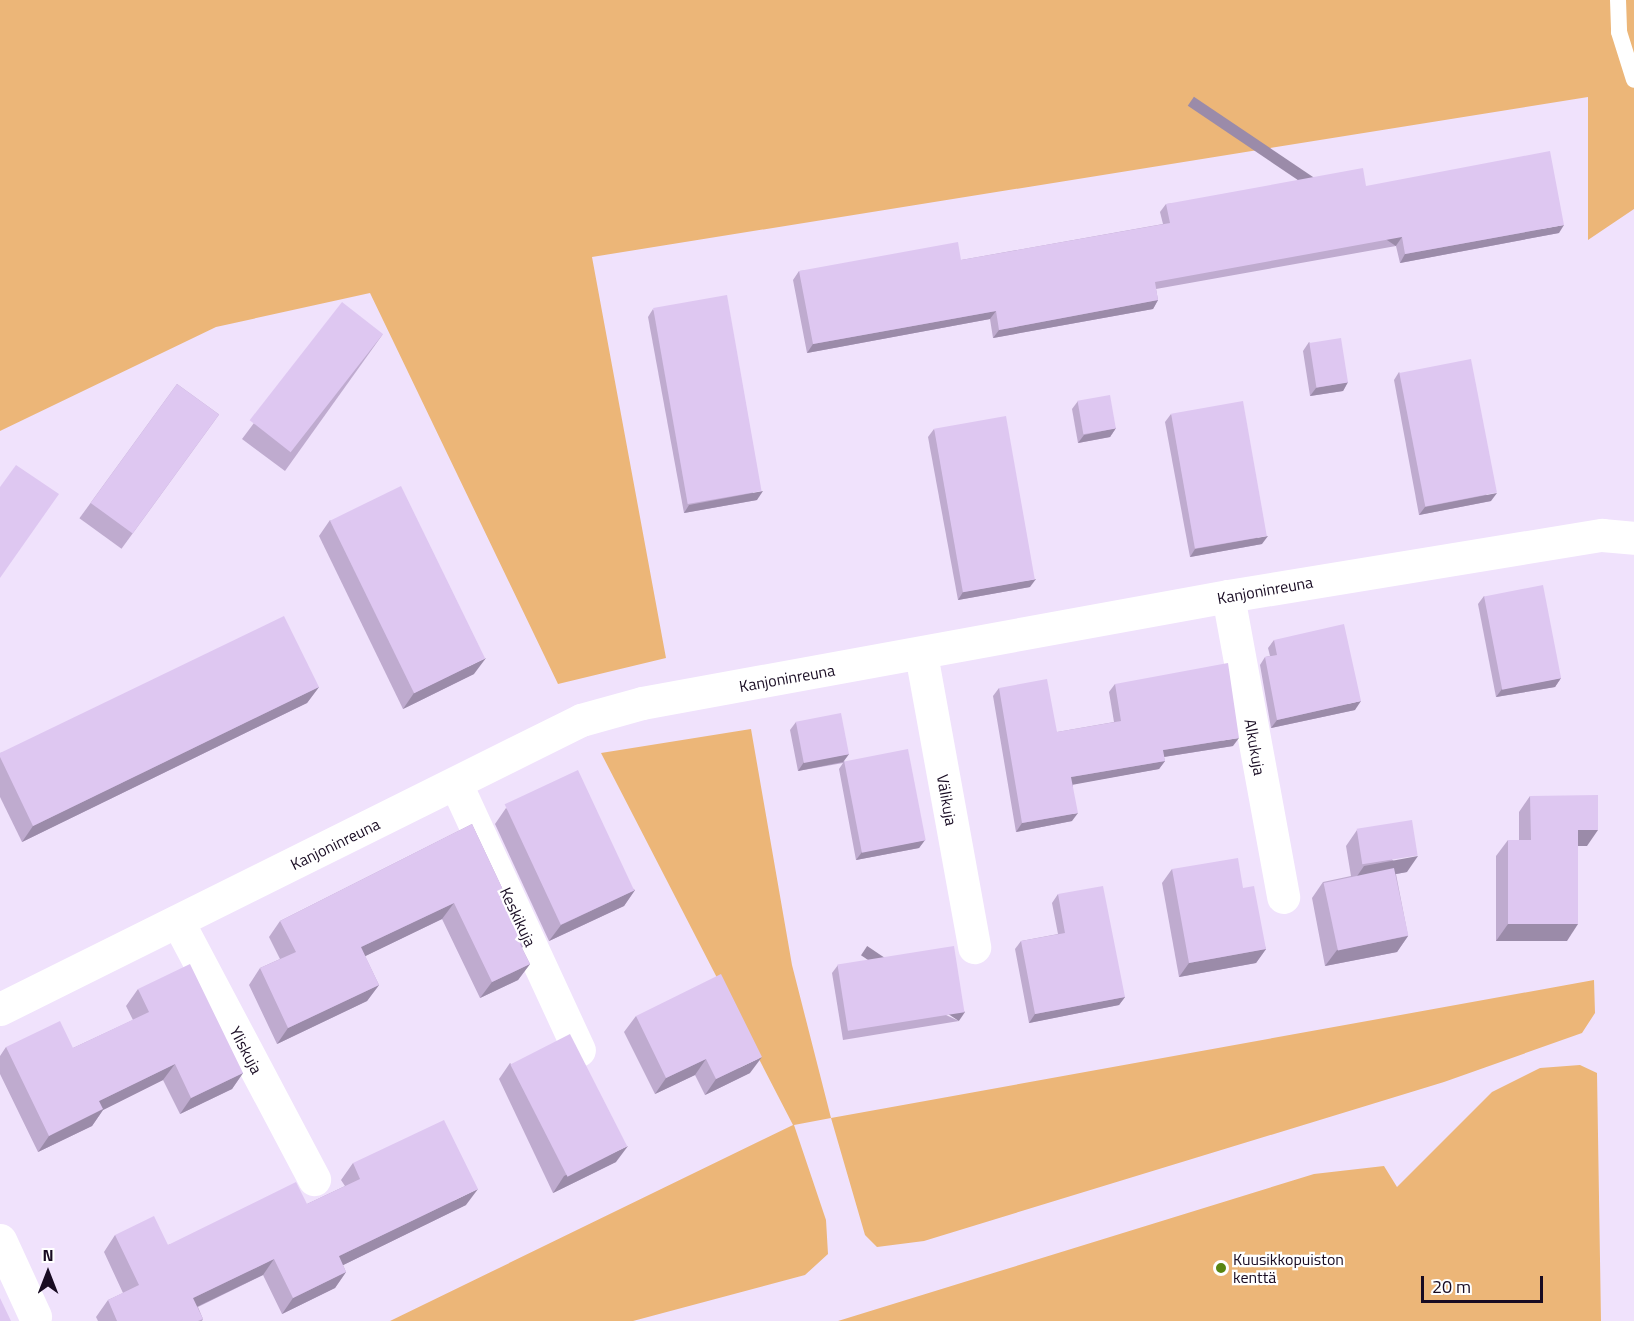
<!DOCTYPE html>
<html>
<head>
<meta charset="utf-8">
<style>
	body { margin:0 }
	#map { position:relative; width:1634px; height:1321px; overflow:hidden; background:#f0e2fc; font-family:"Titillium Web",sans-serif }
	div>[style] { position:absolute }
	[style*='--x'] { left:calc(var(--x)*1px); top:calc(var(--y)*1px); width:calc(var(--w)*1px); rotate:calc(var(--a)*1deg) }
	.green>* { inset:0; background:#ecb678 }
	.lane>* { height:16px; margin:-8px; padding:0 8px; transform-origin:8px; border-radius:8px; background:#fff }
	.street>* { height:33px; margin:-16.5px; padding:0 16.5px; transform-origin:16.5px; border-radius:16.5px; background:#fff }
	.wall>* { inset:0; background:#bfabcf; transform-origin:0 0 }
	.shaded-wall>* { inset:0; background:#9b8ba9; transform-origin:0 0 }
	.building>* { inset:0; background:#dec7f1; transform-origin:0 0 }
	.dots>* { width:16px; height:16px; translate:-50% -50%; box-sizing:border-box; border:3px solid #fff; border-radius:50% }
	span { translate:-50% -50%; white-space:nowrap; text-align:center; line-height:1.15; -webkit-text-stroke:4.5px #fff; paint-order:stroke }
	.street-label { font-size:16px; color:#180b22 }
	.poi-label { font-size:16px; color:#180b22 }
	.left { translate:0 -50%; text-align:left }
	.north { position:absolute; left:18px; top:1243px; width:60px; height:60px; -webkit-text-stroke:4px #fff; paint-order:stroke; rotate:0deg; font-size:16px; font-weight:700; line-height:24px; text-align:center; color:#180b22 }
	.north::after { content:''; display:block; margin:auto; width:21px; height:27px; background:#180b22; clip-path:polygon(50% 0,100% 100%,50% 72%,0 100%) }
	.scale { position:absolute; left:1421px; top:1276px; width:122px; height:27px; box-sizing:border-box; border:3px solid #180b22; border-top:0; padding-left:8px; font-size:18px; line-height:21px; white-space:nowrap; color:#180b22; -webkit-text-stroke:4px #fff; paint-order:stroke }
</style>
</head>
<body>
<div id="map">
	<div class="green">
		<div style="clip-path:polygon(0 0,1634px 0,1634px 209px,1588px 240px,1588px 97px,592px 257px,666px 658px,558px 684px,370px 293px,216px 327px,0 431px)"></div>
		<div style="clip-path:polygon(751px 729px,792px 965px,831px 1118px,1594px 980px,1595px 1013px,1582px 1033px,1444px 1082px,924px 1241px,877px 1247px,865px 1235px,831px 1118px,794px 1125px,826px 1220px,828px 1254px,805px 1275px,633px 1321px,390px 1321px,793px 1125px,601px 753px)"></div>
		<div style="clip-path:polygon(1580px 1065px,1597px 1073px,1601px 1321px,838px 1321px,1314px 1174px,1384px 1166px,1397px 1187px,1492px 1092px,1540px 1068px)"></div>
	</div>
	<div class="lane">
		<div style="--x:1618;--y:0;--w:32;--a:88"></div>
		<div style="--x:1619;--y:32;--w:50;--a:72.6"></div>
	</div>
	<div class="street">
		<div style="--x:1228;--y:596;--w:306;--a:79.6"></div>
		<div style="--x:921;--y:654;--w:298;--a:79.7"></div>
		<div style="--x:456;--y:784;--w:293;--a:65.2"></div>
		<div style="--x:178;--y:922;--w:291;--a:62.1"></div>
		<div style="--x:0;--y:1009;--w:649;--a:-26.45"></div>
		<div style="--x:581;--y:720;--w:63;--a:-15.6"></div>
		<div style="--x:642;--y:703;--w:596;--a:-10.35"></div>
		<div style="--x:1228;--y:596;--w:379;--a:-9.3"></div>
		<div style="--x:1602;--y:535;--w:32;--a:5"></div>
		<div style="--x:0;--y:1240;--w:84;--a:65.3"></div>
	</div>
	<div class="wall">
		<div style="clip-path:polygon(1366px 186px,1559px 233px,1400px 263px,1396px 246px,1156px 289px,1158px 300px,1153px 309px,993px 338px,990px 319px,807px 353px,793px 280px,799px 271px,961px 260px,1163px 224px,1160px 212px,1166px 204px)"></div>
		<div style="clip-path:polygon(653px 309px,757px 500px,684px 513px,648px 317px)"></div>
		<div style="clip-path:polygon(383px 334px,285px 471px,242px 439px,254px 423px)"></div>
		<div style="clip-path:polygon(1309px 342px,1348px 382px,1343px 391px,1310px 396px,1303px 351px)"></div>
		<div style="clip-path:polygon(1399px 372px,1491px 501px,1419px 515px,1394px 380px)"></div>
		<div style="left:177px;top:384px;width:52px;height:166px;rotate:36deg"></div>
		<div style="clip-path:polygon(1078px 401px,1116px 428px,1110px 437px,1078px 443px,1072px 409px)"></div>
		<div style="clip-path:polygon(1171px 414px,1262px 544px,1190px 557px,1165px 422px)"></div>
		<div style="clip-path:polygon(934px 429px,1030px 587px,958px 600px,928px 437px)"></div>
		<div style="clip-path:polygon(330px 520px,474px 674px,403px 709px,319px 536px)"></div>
		<div style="clip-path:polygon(1484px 596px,1561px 678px,1555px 687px,1496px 697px,1478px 604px)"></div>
		<div style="clip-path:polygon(1274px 640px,1355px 710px,1271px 728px,1260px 665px,1265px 657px,1270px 656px,1268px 648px)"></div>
		<div style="clip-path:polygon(1115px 684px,1233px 746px,1164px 757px,1165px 761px,1159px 769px,1073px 784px,1072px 821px,1016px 832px,993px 696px,999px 688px,1057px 732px,1114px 722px,1109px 692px)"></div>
		<div style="clip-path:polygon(319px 687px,307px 703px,22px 842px,0 797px,0 753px)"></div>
		<div style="clip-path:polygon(796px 722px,849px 754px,844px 761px,925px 840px,919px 848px,856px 860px,839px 769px,843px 763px,798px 771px,790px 730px)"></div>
		<div style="clip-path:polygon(1530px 796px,1587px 846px,1578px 846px,1567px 941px,1496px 941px,1496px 856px,1508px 840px,1519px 840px,1519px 812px)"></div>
		<div style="clip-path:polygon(506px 808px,635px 890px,624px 906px,549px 941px,495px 824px)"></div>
		<div style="clip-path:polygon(472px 824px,527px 941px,522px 948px,530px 964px,518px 980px,480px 998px,442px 919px,365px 956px,379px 985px,367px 1001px,277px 1044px,249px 985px,260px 968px,280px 959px,269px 937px,280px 921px)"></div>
		<div style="clip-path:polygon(1357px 830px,1407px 872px,1396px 874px,1408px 936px,1397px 952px,1325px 966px,1312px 898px,1323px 882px,1351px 876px,1346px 846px)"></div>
		<div style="clip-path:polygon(1172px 869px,1243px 888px,1266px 949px,1256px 963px,1179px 977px,1162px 883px)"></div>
		<div style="clip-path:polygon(1058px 894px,1125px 997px,1119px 1005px,1029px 1023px,1015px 949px,1021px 941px,1058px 934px,1052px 903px)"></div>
		<div style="clip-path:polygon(838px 965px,959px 1021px,843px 1040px,832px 973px)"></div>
		<div style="clip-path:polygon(138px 989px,243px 1073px,232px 1089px,180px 1114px,163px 1080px,103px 1110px,92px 1126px,38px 1152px,0 1074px,0 1056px,6px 1047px,73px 1048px,133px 1020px,126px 1006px)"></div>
		<div style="clip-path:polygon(636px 1016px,750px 1073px,705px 1095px,695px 1075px,655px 1094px,624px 1032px)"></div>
		<div style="clip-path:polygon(510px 1063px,616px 1162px,553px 1193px,499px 1079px)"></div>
		<div style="clip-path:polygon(353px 1163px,466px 1205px,343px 1265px,346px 1272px,335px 1288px,282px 1314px,263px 1275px,198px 1307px,203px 1319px,202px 1321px,98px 1321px,96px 1317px,108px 1300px,123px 1293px,104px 1252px,115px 1235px,168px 1245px,307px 1204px,345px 1186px,341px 1180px)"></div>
	</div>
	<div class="shaded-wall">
		<div style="clip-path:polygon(1564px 225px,1559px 233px,1400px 263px,1405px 254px)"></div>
		<div style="left:1402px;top:237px;width:11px;height:251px;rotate:124deg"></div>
		<div style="clip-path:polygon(1158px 300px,1153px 309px,993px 338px,999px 330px)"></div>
		<div style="clip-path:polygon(996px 311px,990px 319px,807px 353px,813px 344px)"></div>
		<div style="clip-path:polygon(1348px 382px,1343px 391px,1310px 396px,1316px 388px)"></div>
		<div style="clip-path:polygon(1116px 428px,1110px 437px,1078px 443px,1084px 435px)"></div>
		<div style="clip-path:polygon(763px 491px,757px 500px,684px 513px,689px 505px)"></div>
		<div style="clip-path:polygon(1497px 493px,1491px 501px,1419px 515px,1425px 507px)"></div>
		<div style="clip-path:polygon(1268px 536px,1262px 544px,1190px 557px,1195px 549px)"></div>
		<div style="clip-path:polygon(1036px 579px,1030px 587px,958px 600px,963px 592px)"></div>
		<div style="clip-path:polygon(486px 658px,474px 674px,403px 709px,414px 693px)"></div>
		<div style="clip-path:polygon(1561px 678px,1555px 687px,1496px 697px,1502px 689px)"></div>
		<div style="clip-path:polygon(319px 687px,307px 703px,22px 842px,33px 826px)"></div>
		<div style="clip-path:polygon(1361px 701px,1355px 710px,1271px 728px,1277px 720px)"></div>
		<div style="clip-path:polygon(1239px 738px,1233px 746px,1157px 758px,1163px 750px)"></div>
		<div style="clip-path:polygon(849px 754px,843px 762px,798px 771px,804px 762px)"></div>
		<div style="clip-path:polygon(1165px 761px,1159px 769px,1066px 786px,1071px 777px)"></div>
		<div style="clip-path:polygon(1078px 813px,1072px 821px,1016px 832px,1022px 823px)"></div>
		<div style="clip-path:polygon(1578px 830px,1598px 830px,1587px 846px,1567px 846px)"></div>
		<div style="clip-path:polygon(925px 840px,919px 848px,856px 860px,862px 852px)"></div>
		<div style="clip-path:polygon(1418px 856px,1407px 872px,1353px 882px,1364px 866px)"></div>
		<div style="clip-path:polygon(635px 890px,624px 906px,549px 941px,561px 925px)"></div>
		<div style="clip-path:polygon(454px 903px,442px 919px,349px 964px,361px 947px)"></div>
		<div style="clip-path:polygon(1508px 924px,1578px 924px,1567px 941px,1496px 941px)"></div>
		<div style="clip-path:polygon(1408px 936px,1397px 952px,1325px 966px,1337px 950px)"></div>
		<div style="clip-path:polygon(1266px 949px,1256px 963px,1179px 977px,1189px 963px)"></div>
		<div style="clip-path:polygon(530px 964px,518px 980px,480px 998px,492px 982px)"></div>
		<div style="clip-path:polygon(379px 985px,367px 1001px,277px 1044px,288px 1028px)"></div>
		<div style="clip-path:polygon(1125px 997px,1119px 1005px,1029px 1023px,1035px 1014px)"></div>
		<div style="left:965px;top:1012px;width:11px;height:118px;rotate:124deg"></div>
		<div style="clip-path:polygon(762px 1057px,750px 1073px,705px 1095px,716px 1079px)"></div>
		<div style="clip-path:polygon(706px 1059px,695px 1075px,655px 1094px,666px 1078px)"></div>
		<div style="clip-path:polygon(175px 1064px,163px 1080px,103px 1110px,92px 1126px,38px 1152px,49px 1136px,99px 1101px)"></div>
		<div style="clip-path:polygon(243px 1073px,232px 1089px,180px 1114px,191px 1098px)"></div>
		<div style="clip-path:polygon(628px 1146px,616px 1162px,553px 1193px,564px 1176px)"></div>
		<div style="clip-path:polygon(478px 1189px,466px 1205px,327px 1273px,339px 1256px)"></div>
		<div style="clip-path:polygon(274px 1259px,263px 1275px,182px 1314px,193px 1298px)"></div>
		<div style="clip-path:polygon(346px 1272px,335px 1288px,282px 1314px,293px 1298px)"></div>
	</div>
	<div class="building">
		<div style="clip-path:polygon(1550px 151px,1564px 225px,1405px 254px,1402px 237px,1155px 282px,1158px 300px,999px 330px,996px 311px,813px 344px,799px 271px,958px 242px,961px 260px,1170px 223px,1166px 204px,1363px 168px,1366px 186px)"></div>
		<div style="left:727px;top:295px;width:199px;height:75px;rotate:80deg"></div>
		<div style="left:342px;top:302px;width:52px;height:150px;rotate:38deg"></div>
		<div style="left:1341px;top:338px;width:45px;height:32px;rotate:81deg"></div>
		<div style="left:1471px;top:359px;width:136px;height:73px;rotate:79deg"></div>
		<div style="left:177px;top:384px;width:52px;height:147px;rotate:36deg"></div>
		<div style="left:1110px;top:395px;width:34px;height:33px;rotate:80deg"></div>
		<div style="left:1243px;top:401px;width:137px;height:73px;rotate:80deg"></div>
		<div style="left:1006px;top:416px;width:166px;height:73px;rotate:80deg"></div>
		<div style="clip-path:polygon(16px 465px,59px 494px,0 578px,0 487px)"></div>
		<div style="left:401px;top:486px;width:192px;height:79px;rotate:64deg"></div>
		<div style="left:1543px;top:585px;width:95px;height:60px;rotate:79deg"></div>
		<div style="clip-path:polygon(284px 616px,319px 687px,33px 826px,0 757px,0 753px)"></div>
		<div style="clip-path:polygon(1344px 624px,1361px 701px,1277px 720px,1265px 657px,1277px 655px,1274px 640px)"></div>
		<div style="clip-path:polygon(1228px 663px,1239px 738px,1163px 750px,1165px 761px,1071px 777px,1078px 813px,1022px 823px,999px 688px,1047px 679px,1057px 732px,1121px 721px,1115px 684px)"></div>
		<div style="left:841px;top:713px;width:42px;height:46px;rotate:79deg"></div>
		<div style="left:908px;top:749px;width:93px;height:65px;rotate:79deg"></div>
		<div style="left:578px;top:770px;width:133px;height:81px;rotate:65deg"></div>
		<div style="clip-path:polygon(1598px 795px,1598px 830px,1578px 830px,1578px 924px,1508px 924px,1508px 840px,1531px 840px,1530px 796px)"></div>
		<div style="left:1412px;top:820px;width:36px;height:56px;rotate:81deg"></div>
		<div style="clip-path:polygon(472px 824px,527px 941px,520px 944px,530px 964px,492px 982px,454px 903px,361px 947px,379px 985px,288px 1028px,260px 968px,296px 952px,280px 921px)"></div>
		<div style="clip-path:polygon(1238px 858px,1243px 888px,1254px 886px,1266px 949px,1189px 963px,1172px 869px)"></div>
		<div style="left:1394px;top:868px;width:69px;height:72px;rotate:78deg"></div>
		<div style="clip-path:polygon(1103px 886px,1125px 997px,1035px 1014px,1021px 941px,1065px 933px,1058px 894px)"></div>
		<div style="left:954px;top:946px;width:67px;height:118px;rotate:81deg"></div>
		<div style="clip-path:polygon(190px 964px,243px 1073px,191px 1098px,175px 1064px,99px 1101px,103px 1109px,49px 1136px,6px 1047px,60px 1021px,73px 1048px,149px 1012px,138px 989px)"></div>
		<div style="clip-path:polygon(721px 974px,762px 1057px,716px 1079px,706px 1059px,666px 1078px,636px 1016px)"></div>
		<div style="left:570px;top:1034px;width:126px;height:67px;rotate:63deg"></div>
		<div style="clip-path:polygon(444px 1120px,478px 1189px,339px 1256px,346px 1272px,293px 1298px,274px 1259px,193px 1298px,203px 1319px,198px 1321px,117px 1321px,108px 1300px,139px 1285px,115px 1235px,154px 1216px,168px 1245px,296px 1182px,307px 1204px,360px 1179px,353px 1163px)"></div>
		<div style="clip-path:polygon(0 1298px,11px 1321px,0 1321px)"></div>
	</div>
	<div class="dots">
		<div style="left:1221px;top:1268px;background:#598512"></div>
	</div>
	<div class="street-label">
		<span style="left:1265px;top:590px;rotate:-10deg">Kanjoninreuna</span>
		<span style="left:787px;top:678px;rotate:-10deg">Kanjoninreuna</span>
		<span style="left:1255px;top:747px;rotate:80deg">Alkukuja</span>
		<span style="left:947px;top:800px;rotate:80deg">Välikuja</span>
		<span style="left:335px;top:844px;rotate:-26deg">Kanjoninreuna</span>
		<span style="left:518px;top:917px;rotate:65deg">Keskikuja</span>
		<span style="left:246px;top:1050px;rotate:62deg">Yliskuja</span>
	</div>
	<div class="poi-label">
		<span class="left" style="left:1233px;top:1268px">Kuusikkopuiston<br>kenttä</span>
	</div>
	<div class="north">N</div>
	<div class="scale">20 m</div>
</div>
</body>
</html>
